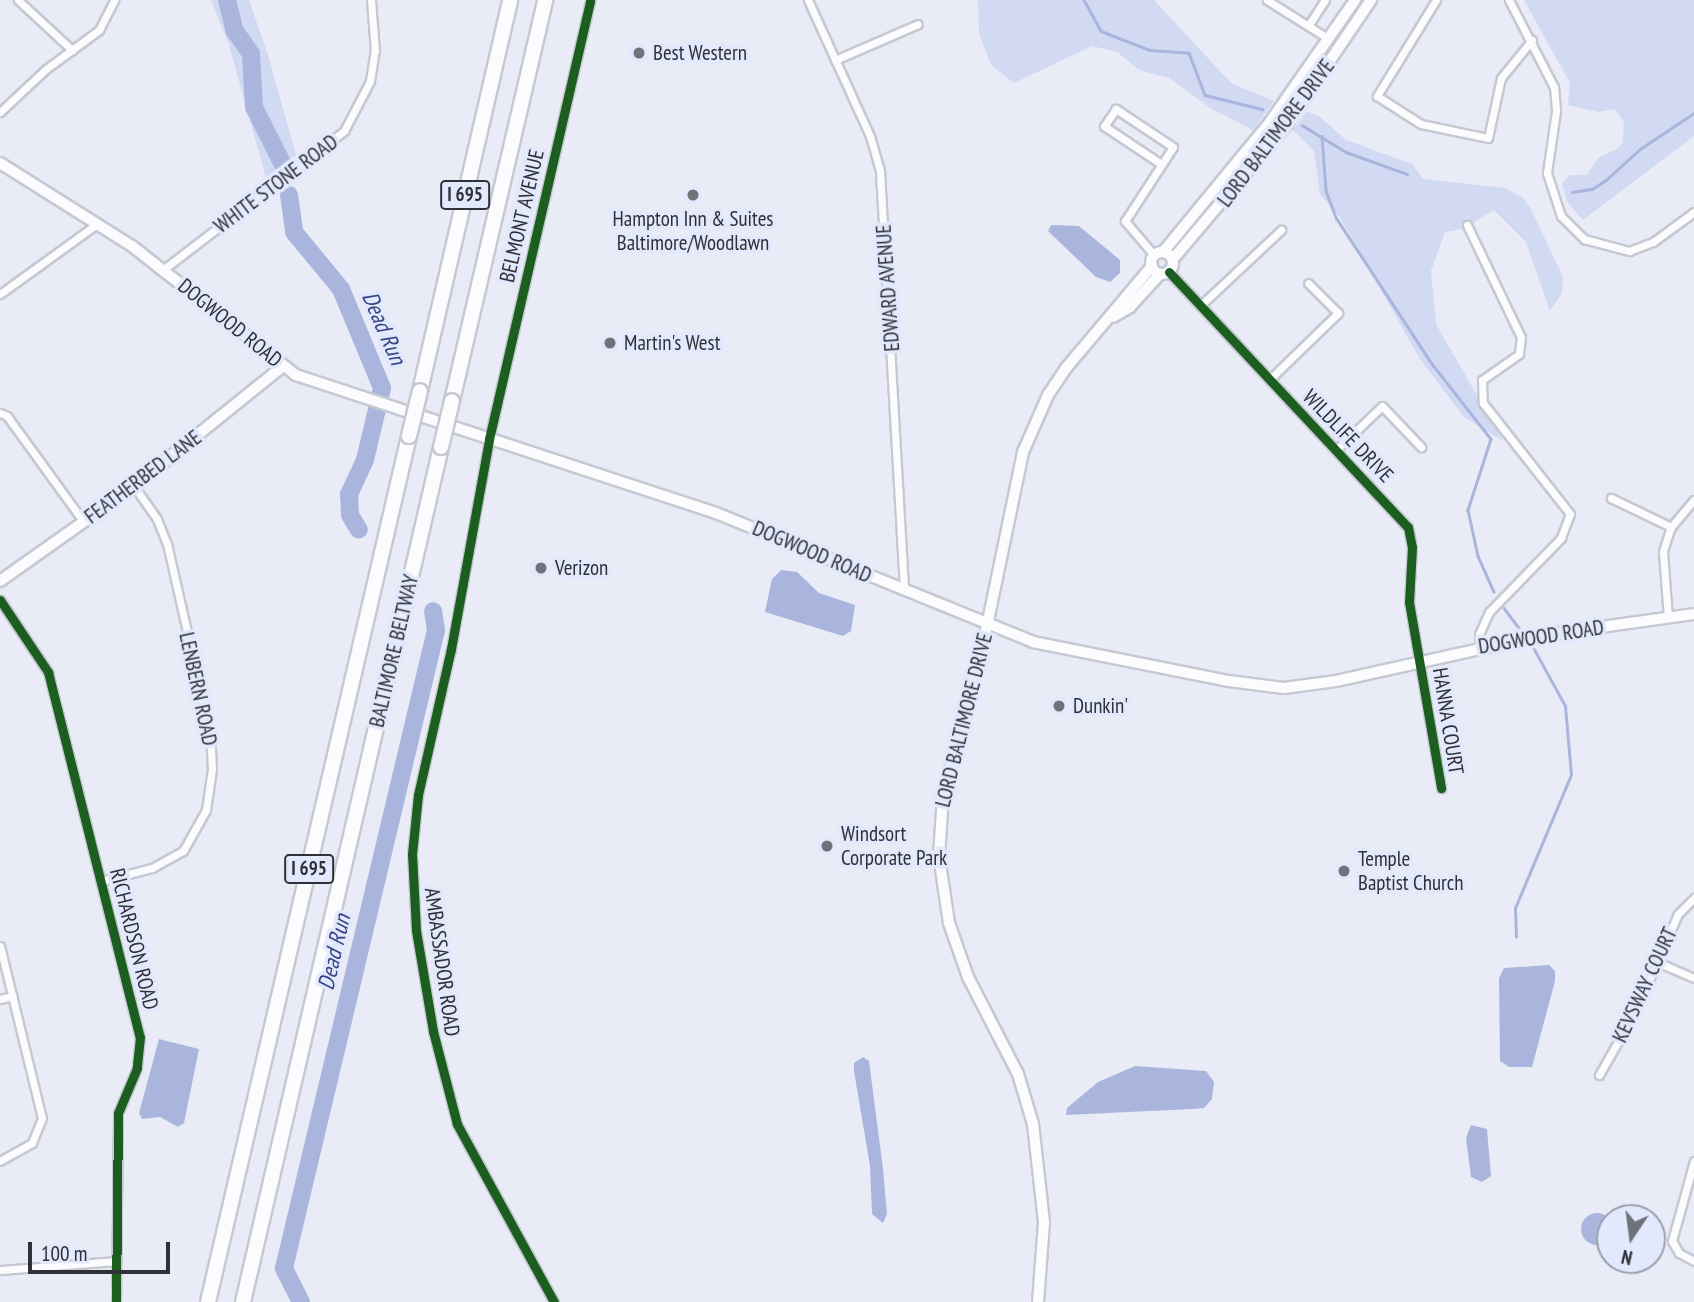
<!DOCTYPE html>
<html>
<head>
<meta charset="utf-8">
<style>
	body { margin:0 }
	#map { position:relative; width:1694px; height:1302px; overflow:hidden; background:#e9ecf6; font-family:"PT Sans Narrow",sans-serif }
	div>[style] { position:absolute }
	[style*='--x'] { left:calc(var(--x)*1px); top:calc(var(--y)*1px); width:calc(var(--w)*1px); rotate:calc(var(--a)*1deg) }
	.green>* { inset:0; background:#d1d9f3 }
	.water>* { inset:0; background:#a9b5dc }
	.round { border-radius:50% }
	.stream>* { height:2.5px; margin:-1.25px; padding:0 1.25px; transform-origin:1.25px; border-radius:1.25px; background:#a9b5dc }
	.river>* { height:18px; margin:-9px; padding:0 9px; transform-origin:9px; border-radius:9px; background:#a9b5dc }
	.roads { filter:drop-shadow(2px 0 #c6c9d1) drop-shadow(-2px 0 #c6c9d1) drop-shadow(0 2px #c6c9d1) drop-shadow(0 -2px #c6c9d1) }
	.minor>* { height:7px; margin:-3.5px; padding:0 3.5px; transform-origin:3.5px; border-radius:3.5px; background:#fcfcfe }
	.tertiary>* { height:10px; margin:-5px; padding:0 5px; transform-origin:5px; border-radius:5px; background:#fcfcfe }
	.secondary>* { height:10px; margin:-5px; padding:0 5px; transform-origin:5px; border-radius:5px; background:#fcfcfe }
	.secondary>.ring { margin:-5px; padding:0; box-sizing:content-box; background:none; border:10px solid #fcfcfe; border-radius:50% }
	.motorway>* { height:14px; margin:-7px; padding:0 7px; transform-origin:7px; border-radius:7px; background:#fcfcfe }
	.bridges { filter:drop-shadow(2px 0 #c6c9d1) drop-shadow(-2px 0 #c6c9d1) drop-shadow(0 2px #c6c9d1) drop-shadow(0 -2px #c6c9d1) }
	.motorway-bridge>* { height:14px; margin:-7px; padding:0 7px; transform-origin:7px; border-radius:7px; background:#fcfcfe }
	.cycleway>* { height:9px; margin:-4.5px; padding:0 4.5px; transform-origin:4.5px; border-radius:4.5px; background:#1b5e20 }
	.dots>* { width:19px; height:19px; translate:-50% -50%; box-sizing:border-box; border:4px solid #e3e9fc; border-radius:50% }
	span { translate:-50% -50%; white-space:nowrap; text-align:center; line-height:1.15; -webkit-text-stroke:7px #e3e9fc; paint-order:stroke }
	.shield-label span { padding:2px 5px; background:#e3e9fc; border:2px solid; border-radius:5px; -webkit-text-stroke-width:0 }
	.shield-label { font-size:19px; color:#2f3138; font-weight:700 }
	.poi-label { font-size:21px; color:#2f3138 }
	.left { translate:0 -50%; text-align:left }
	.street-label { font-size:21px; color:#2f3138 }
	.water-label { font-size:23px; color:#364484; font-style:italic }
	.north { position:absolute; left:1596px; top:1204px; width:70px; height:70px; box-sizing:border-box; background:#e3e9fc; border:2px solid #9b9fae; border-radius:50%; rotate:193deg; font-size:19px; font-weight:700; line-height:28px; text-align:center; color:#2f3138 }
	.north::after { content:''; display:block; margin:auto; width:24px; height:32px; background:#70727a; clip-path:polygon(50% 0,100% 100%,50% 72%,0 100%) }
	.scale { position:absolute; left:28px; top:1242px; width:142px; height:32px; box-sizing:border-box; border:4px solid #2f3138; border-top:0; padding-left:9px; font-size:21px; line-height:24px; white-space:nowrap; color:#2f3138; -webkit-text-stroke:5px #e3e9fc; paint-order:stroke }
</style>
</head>
<body>
<div id="map">
	<div class="green">
		<div style="clip-path:polygon(211px 0,249px 0,268px 55px,296px 155px,266px 178px,229px 45px)"></div>
		<div style="clip-path:polygon(978px 0,1154px 0,1231px 83px,1274px 101px,1253px 130px,1212px 109px,1169px 78px,1139px 70px,1117px 52px,1092px 46px,1014px 83px,991px 65px,979px 33px)"></div>
		<div style="clip-path:polygon(1524px 0,1694px 0,1694px 136px,1583px 220px,1567px 202px,1562px 184px,1570px 175px,1587px 175px,1598px 158px,1617px 149px,1623px 143px,1624px 122px,1615px 109px,1598px 112px,1568px 105px,1570px 83px)"></div>
		<div style="clip-path:polygon(1307px 111px,1319px 116px,1346px 140px,1412px 164px,1423px 179px,1505px 188px,1522px 197px,1530px 207px,1563px 277px,1562px 293px,1550px 311px,1526px 242px,1494px 210px,1463px 229px,1445px 232px,1431px 271px,1436px 324px,1503px 441px,1464px 417px,1420px 359px,1339px 216px,1320px 194px,1314px 151px,1293px 130px)"></div>
	</div>
	<div class="water">
		<div style="clip-path:polygon(1051px 225px,1079px 226px,1120px 260px,1120px 273px,1110px 282px,1096px 277px,1048px 231px)"></div>
		<div style="clip-path:polygon(781px 570px,797px 572px,819px 593px,855px 605px,851px 631px,843px 636px,765px 612px,772px 579px)"></div>
		<div style="clip-path:polygon(1549px 965px,1555px 971px,1555px 981px,1532px 1067px,1509px 1067px,1500px 1061px,1499px 978px,1504px 968px)"></div>
		<div style="clip-path:polygon(159px 1039px,199px 1049px,184px 1123px,178px 1127px,160px 1117px,142px 1119px,139px 1113px)"></div>
		<div style="clip-path:polygon(863px 1057px,869px 1061px,883px 1169px,887px 1214px,883px 1223px,872px 1214px,870px 1166px,854px 1071px,854px 1063px)"></div>
		<div style="clip-path:polygon(1135px 1066px,1206px 1071px,1214px 1082px,1212px 1099px,1204px 1108px,1192px 1109px,1066px 1115px,1067px 1108px,1098px 1082px)"></div>
		<div style="clip-path:polygon(1471px 1125px,1487px 1129px,1491px 1176px,1482px 1182px,1471px 1177px,1466px 1138px)"></div>
		<div class="round" style="left:1581px;top:1213px;width:32px;height:32px"></div>
	</div>
	<div class="stream">
		<div style="--x:1084;--y:0;--w:35;--a:61"></div>
		<div style="--x:1101;--y:31;--w:53;--a:21.2"></div>
		<div style="--x:1150;--y:50;--w:39;--a:4"></div>
		<div style="--x:1189;--y:53;--w:45;--a:69.1"></div>
		<div style="--x:1205;--y:95;--w:59;--a:13.8"></div>
		<div style="--x:1302;--y:125;--w:52;--a:31.5"></div>
		<div style="--x:1346;--y:152;--w:65;--a:19.8"></div>
		<div style="--x:1322;--y:136;--w:55;--a:85.8"></div>
		<div style="--x:1326;--y:191;--w:30;--a:69"></div>
		<div style="--x:1337;--y:219;--w:175;--a:56.7"></div>
		<div style="--x:1433;--y:365;--w:94;--a:51.9"></div>
		<div style="--x:1491;--y:439;--w:75;--a:107.9"></div>
		<div style="--x:1468;--y:510;--w:47;--a:77.7"></div>
		<div style="--x:1478;--y:556;--w:39;--a:66"></div>
		<div style="--x:1572;--y:192;--w:20;--a:-9"></div>
		<div style="--x:1592;--y:189;--w:17;--a:-33"></div>
		<div style="--x:1606;--y:180;--w:46;--a:-42.4"></div>
		<div style="--x:1640;--y:149;--w:65;--a:-33.7"></div>
		<div style="--x:1504;--y:608;--w:25;--a:53"></div>
		<div style="--x:1516;--y:937;--w:29;--a:-92"></div>
		<div style="--x:1515;--y:908;--w:144;--a:-67.2"></div>
		<div style="--x:1571;--y:775;--w:69;--a:-95"></div>
		<div style="--x:1565;--y:706;--w:68;--a:-118.8"></div>
	</div>
	<div class="river">
		<div style="--x:227;--y:0;--w:32;--a:76"></div>
		<div style="--x:235;--y:31;--w:28;--a:55"></div>
		<div style="--x:251;--y:54;--w:53;--a:86.8"></div>
		<div style="--x:254;--y:107;--w:63;--a:63.4"></div>
		<div style="--x:289;--y:195;--w:37;--a:82"></div>
		<div style="--x:294;--y:232;--w:74;--a:50.5"></div>
		<div style="--x:341;--y:289;--w:107;--a:67.5"></div>
		<div style="--x:382;--y:388;--w:74;--a:103.3"></div>
		<div style="--x:365;--y:460;--w:38;--a:115"></div>
		<div style="--x:349;--y:494;--w:21;--a:87"></div>
		<div style="--x:350;--y:515;--w:17;--a:59"></div>
		<div style="--x:301;--y:1302;--w:38;--a:-117"></div>
		<div style="--x:284;--y:1268;--w:656;--a:-76.6"></div>
		<div style="--x:436;--y:630;--w:19;--a:-99"></div>
	</div>
	<div class="roads">
		<div class="minor">
			<div style="--x:18;--y:0;--w:74;--a:42.8"></div>
			<div style="--x:808;--y:0;--w:149;--a:65.5"></div>
			<div style="--x:870;--y:136;--w:37;--a:74"></div>
			<div style="--x:880;--y:172;--w:419;--a:86.7"></div>
			<div style="--x:1267;--y:0;--w:73;--a:32.2"></div>
			<div style="--x:1436;--y:0;--w:113;--a:121.6"></div>
			<div style="--x:1377;--y:96;--w:52;--a:32.5"></div>
			<div style="--x:1421;--y:124;--w:68;--a:11.8"></div>
			<div style="--x:1488;--y:138;--w:61;--a:-77.8"></div>
			<div style="--x:1501;--y:78;--w:49;--a:-50.8"></div>
			<div style="--x:1509;--y:0;--w:98;--a:62.7"></div>
			<div style="--x:1554;--y:87;--w:24;--a:85"></div>
			<div style="--x:1556;--y:111;--w:63;--a:98.3"></div>
			<div style="--x:1547;--y:173;--w:45;--a:72"></div>
			<div style="--x:1561;--y:216;--w:33;--a:45"></div>
			<div style="--x:1584;--y:239;--w:47;--a:14.9"></div>
			<div style="--x:1629;--y:251;--w:26;--a:-21"></div>
			<div style="--x:1653;--y:242;--w:51;--a:-36.2"></div>
			<div style="--x:1308;--y:26;--w:31;--a:-57"></div>
			<div style="--x:835;--y:60;--w:90;--a:-23.4"></div>
			<div style="--x:0;--y:112;--w:63;--a:-43.1"></div>
			<div style="--x:46;--y:69;--w:66;--a:-36.3"></div>
			<div style="--x:99;--y:30;--w:34;--a:-63"></div>
			<div style="--x:1467;--y:225;--w:124;--a:64.3"></div>
			<div style="--x:1521;--y:337;--w:17;--a:97"></div>
			<div style="--x:1519;--y:354;--w:45;--a:144.9"></div>
			<div style="--x:1482;--y:380;--w:23;--a:88"></div>
			<div style="--x:1483;--y:403;--w:141;--a:51.9"></div>
			<div style="--x:1570;--y:514;--w:26;--a:111"></div>
			<div style="--x:1561;--y:538;--w:103;--a:134.2"></div>
			<div style="--x:1489;--y:612;--w:24;--a:114"></div>
			<div style="--x:1479;--y:634;--w:13;--a:90"></div>
			<div style="--x:1154;--y:255;--w:45;--a:-130.5"></div>
			<div style="--x:1125;--y:221;--w:88;--a:-57"></div>
			<div style="--x:1173;--y:147;--w:69;--a:-146.3"></div>
			<div style="--x:1116;--y:109;--w:21;--a:125"></div>
			<div style="--x:1104;--y:126;--w:69;--a:33.7"></div>
			<div style="--x:164;--y:269;--w:227;--a:-37.5"></div>
			<div style="--x:344;--y:131;--w:56;--a:-62.5"></div>
			<div style="--x:370;--y:81;--w:30;--a:-81"></div>
			<div style="--x:375;--y:51;--w:51;--a:-94.5"></div>
			<div style="--x:1169;--y:272;--w:349;--a:46.9"></div>
			<div style="--x:1408;--y:527;--w:20;--a:79"></div>
			<div style="--x:1412;--y:547;--w:55;--a:93.1"></div>
			<div style="--x:1409;--y:602;--w:189;--a:80.2"></div>
			<div style="--x:0;--y:294;--w:121;--a:-35.9"></div>
			<div style="--x:1201;--y:305;--w:110;--a:-43.2"></div>
			<div style="--x:1270;--y:379;--w:95;--a:-44.1"></div>
			<div style="--x:1338;--y:313;--w:42;--a:-135"></div>
			<div style="--x:0;--y:413;--w:8;--a:23"></div>
			<div style="--x:7;--y:416;--w:130;--a:54.1"></div>
			<div style="--x:1337;--y:449;--w:62;--a:-43.7"></div>
			<div style="--x:1382;--y:406;--w:57;--a:46.4"></div>
			<div style="--x:1611;--y:498;--w:67;--a:25.8"></div>
			<div style="--x:0;--y:600;--w:87;--a:56.3"></div>
			<div style="--x:48;--y:672;--w:376;--a:75.9"></div>
			<div style="--x:140;--y:1037;--w:31;--a:96"></div>
			<div style="--x:137;--y:1068;--w:49;--a:112.9"></div>
			<div style="--x:118;--y:1113;--w:189;--a:90.6"></div>
			<div style="--x:1668;--y:618;--w:67;--a:-94.3"></div>
			<div style="--x:1663;--y:551;--w:25;--a:-72"></div>
			<div style="--x:1671;--y:527;--w:35;--a:-50"></div>
			<div style="--x:101;--y:881;--w:53;--a:-14.3"></div>
			<div style="--x:152;--y:868;--w:35;--a:-29"></div>
			<div style="--x:183;--y:851;--w:47;--a:-60.7"></div>
			<div style="--x:206;--y:810;--w:41;--a:-81.7"></div>
			<div style="--x:212;--y:769;--w:36;--a:-93"></div>
			<div style="--x:210;--y:733;--w:194;--a:-102.8"></div>
			<div style="--x:167;--y:544;--w:27;--a:-112"></div>
			<div style="--x:157;--y:519;--w:40;--a:-124.9"></div>
			<div style="--x:0;--y:946;--w:177;--a:76.3"></div>
			<div style="--x:42;--y:1118;--w:27;--a:112"></div>
			<div style="--x:32;--y:1143;--w:37;--a:151"></div>
			<div style="--x:1657;--y:962;--w:40;--a:23.4"></div>
			<div style="--x:0;--y:999;--w:13;--a:-13"></div>
			<div style="--x:1599;--y:1075;--w:75;--a:-60.4"></div>
			<div style="--x:1636;--y:1010;--w:105;--a:-66.4"></div>
			<div style="--x:1678;--y:914;--w:23;--a:-45"></div>
			<div style="--x:1694;--y:1161;--w:83;--a:105.4"></div>
			<div style="--x:1672;--y:1241;--w:14;--a:60"></div>
			<div style="--x:1679;--y:1253;--w:17;--a:28"></div>
			<div style="--x:0;--y:1270;--w:117;--a:-4.4"></div>
			<div style="--x:554;--y:1302;--w:203;--a:-118.6"></div>
			<div style="--x:457;--y:1124;--w:96;--a:-104.5"></div>
			<div style="--x:433;--y:1031;--w:102;--a:-99.6"></div>
			<div style="--x:416;--y:930;--w:76;--a:-93"></div>
			<div style="--x:412;--y:854;--w:59;--a:-84.2"></div>
			<div style="--x:418;--y:795;--w:150;--a:-77.3"></div>
			<div style="--x:451;--y:649;--w:213;--a:-79.7"></div>
			<div style="--x:489;--y:439;--w:450;--a:-77"></div>
		</div>
		<div class="tertiary">
			<div style="--x:0;--y:581;--w:164;--a:-35.3"></div>
			<div style="--x:134;--y:486;--w:190;--a:-38.8"></div>
		</div>
		<div class="secondary">
			<div style="--x:0;--y:163;--w:156;--a:32.2"></div>
			<div style="--x:132;--y:246;--w:209;--a:38.2"></div>
			<div style="--x:296;--y:375;--w:442;--a:18.2"></div>
			<div style="--x:716;--y:513;--w:342;--a:22.1"></div>
			<div style="--x:1033;--y:642;--w:200;--a:11.3"></div>
			<div style="--x:1229;--y:681;--w:55;--a:7.3"></div>
			<div style="--x:1284;--y:688;--w:52;--a:-7.7"></div>
			<div style="--x:1336;--y:681;--w:212;--a:-12.5"></div>
			<div style="--x:1543;--y:635;--w:152;--a:-7.9"></div>
			<div class="ring" style="left:1151px;top:252px;width:12px;height:12px"></div>
			<div style="--x:1163;--y:252;--w:168;--a:-50.5"></div>
			<div style="--x:1270;--y:122;--w:149;--a:-55.1"></div>
			<div style="--x:1173;--y:259;--w:177;--a:-49.8"></div>
			<div style="--x:1287;--y:124;--w:150;--a:-55.9"></div>
			<div style="--x:1113;--y:317;--w:20;--a:-30"></div>
			<div style="--x:1130;--y:307;--w:45;--a:-47.7"></div>
			<div style="--x:1038;--y:1302;--w:80;--a:-85.7"></div>
			<div style="--x:1044;--y:1222;--w:99;--a:-96.4"></div>
			<div style="--x:1033;--y:1124;--w:52;--a:-106.7"></div>
			<div style="--x:1018;--y:1074;--w:109;--a:-117.3"></div>
			<div style="--x:968;--y:977;--w:57;--a:-109.4"></div>
			<div style="--x:949;--y:923;--w:68;--a:-98.5"></div>
			<div style="--x:939;--y:856;--w:60;--a:-86.2"></div>
			<div style="--x:943;--y:796;--w:176;--a:-75.5"></div>
			<div style="--x:987;--y:626;--w:178;--a:-78.3"></div>
			<div style="--x:1023;--y:452;--w:62;--a:-66.3"></div>
			<div style="--x:1048;--y:395;--w:34;--a:-56"></div>
			<div style="--x:1067;--y:367;--w:132;--a:-49.9"></div>
		</div>
		<div class="motorway">
			<div style="--x:420;--y:391;--w:401;--a:-77"></div>
			<div style="--x:452;--y:401;--w:412;--a:-76.9"></div>
			<div style="--x:208;--y:1302;--w:889;--a:-76.93"></div>
			<div style="--x:243;--y:1302;--w:878;--a:-76.96"></div>
		</div>
	</div>
	<div class="bridges">
		<div class="motorway-bridge">
			<div style="--x:409;--y:436;--w:46;--a:-76.3"></div>
			<div style="--x:441;--y:447;--w:47;--a:-76.6"></div>
		</div>
	</div>
	<div class="cycleway">
		<div style="--x:1169;--y:272;--w:349;--a:46.9"></div>
		<div style="--x:1408;--y:527;--w:20;--a:79"></div>
		<div style="--x:1412;--y:547;--w:55;--a:93.1"></div>
		<div style="--x:1409;--y:602;--w:189;--a:80.2"></div>
		<div style="--x:0;--y:600;--w:87;--a:56.3"></div>
		<div style="--x:48;--y:672;--w:376;--a:75.9"></div>
		<div style="--x:140;--y:1037;--w:31;--a:96"></div>
		<div style="--x:137;--y:1068;--w:49;--a:112.9"></div>
		<div style="--x:118;--y:1113;--w:189;--a:90.6"></div>
		<div style="--x:554;--y:1302;--w:203;--a:-118.6"></div>
		<div style="--x:457;--y:1124;--w:96;--a:-104.5"></div>
		<div style="--x:433;--y:1031;--w:102;--a:-99.6"></div>
		<div style="--x:416;--y:930;--w:76;--a:-93"></div>
		<div style="--x:412;--y:854;--w:59;--a:-84.2"></div>
		<div style="--x:418;--y:795;--w:150;--a:-77.3"></div>
		<div style="--x:451;--y:649;--w:213;--a:-79.7"></div>
		<div style="--x:489;--y:439;--w:450;--a:-77"></div>
	</div>
	<div class="dots">
		<div style="left:639px;top:53px;background:#70727a"></div>
		<div style="left:693px;top:195px;background:#70727a"></div>
		<div style="left:610px;top:343px;background:#70727a"></div>
		<div style="left:541px;top:568px;background:#70727a"></div>
		<div style="left:1059px;top:706px;background:#70727a"></div>
		<div style="left:827px;top:846px;background:#70727a"></div>
		<div style="left:1344px;top:871px;background:#70727a"></div>
	</div>
	<div class="shield-label">
		<span style="left:465px;top:195px">I 695</span>
		<span style="left:309px;top:869px">I 695</span>
	</div>
	<div class="poi-label">
		<span class="left" style="left:653px;top:53px">Best Western</span>
		<span style="left:693px;top:231px">Hampton Inn &amp; Suites<br>Baltimore/Woodlawn</span>
		<span class="left" style="left:624px;top:343px">Martin's West</span>
		<span class="left" style="left:555px;top:568px">Verizon</span>
		<span class="left" style="left:1073px;top:706px">Dunkin'</span>
		<span class="left" style="left:841px;top:846px">Windsort<br>Corporate Park</span>
		<span class="left" style="left:1358px;top:871px">Temple<br>Baptist Church</span>
	</div>
	<div class="street-label">
		<span style="left:1276px;top:133px;rotate:-53deg">LORD BALTIMORE DRIVE</span>
		<span style="left:276px;top:184px;rotate:-37deg">WHITE STONE ROAD</span>
		<span style="left:522px;top:216px;rotate:-77deg">BELMONT AVENUE</span>
		<span style="left:888px;top:288px;rotate:-94deg">EDWARD AVENUE</span>
		<span style="left:230px;top:323px;rotate:39deg">DOGWOOD ROAD</span>
		<span style="left:1348px;top:436px;rotate:46deg">WILDLIFE DRIVE</span>
		<span style="left:143px;top:477px;rotate:-37deg">FEATHERBED LANE</span>
		<span style="left:812px;top:552px;rotate:23deg">DOGWOOD ROAD</span>
		<span style="left:1541px;top:637px;rotate:-9deg">DOGWOOD ROAD</span>
		<span style="left:394px;top:651px;rotate:-77deg">BALTIMORE BELTWAY</span>
		<span style="left:198px;top:689px;rotate:78deg">LENBERN ROAD</span>
		<span style="left:964px;top:720px;rotate:-76deg">LORD BALTIMORE DRIVE</span>
		<span style="left:1448px;top:721px;rotate:81deg">HANNA COURT</span>
		<span style="left:134px;top:939px;rotate:76deg">RICHARDSON ROAD</span>
		<span style="left:442px;top:962px;rotate:82deg">AMBASSADOR ROAD</span>
		<span style="left:1645px;top:985px;rotate:-65deg">KEVSWAY COURT</span>
	</div>
	<div class="water-label">
		<span style="left:384px;top:328px;rotate:67deg">Dead Run</span>
		<span style="left:334px;top:952px;rotate:-77deg">Dead Run</span>
	</div>
	<div class="north">N</div>
	<div class="scale">100 m</div>
</div>
</body>
</html>
